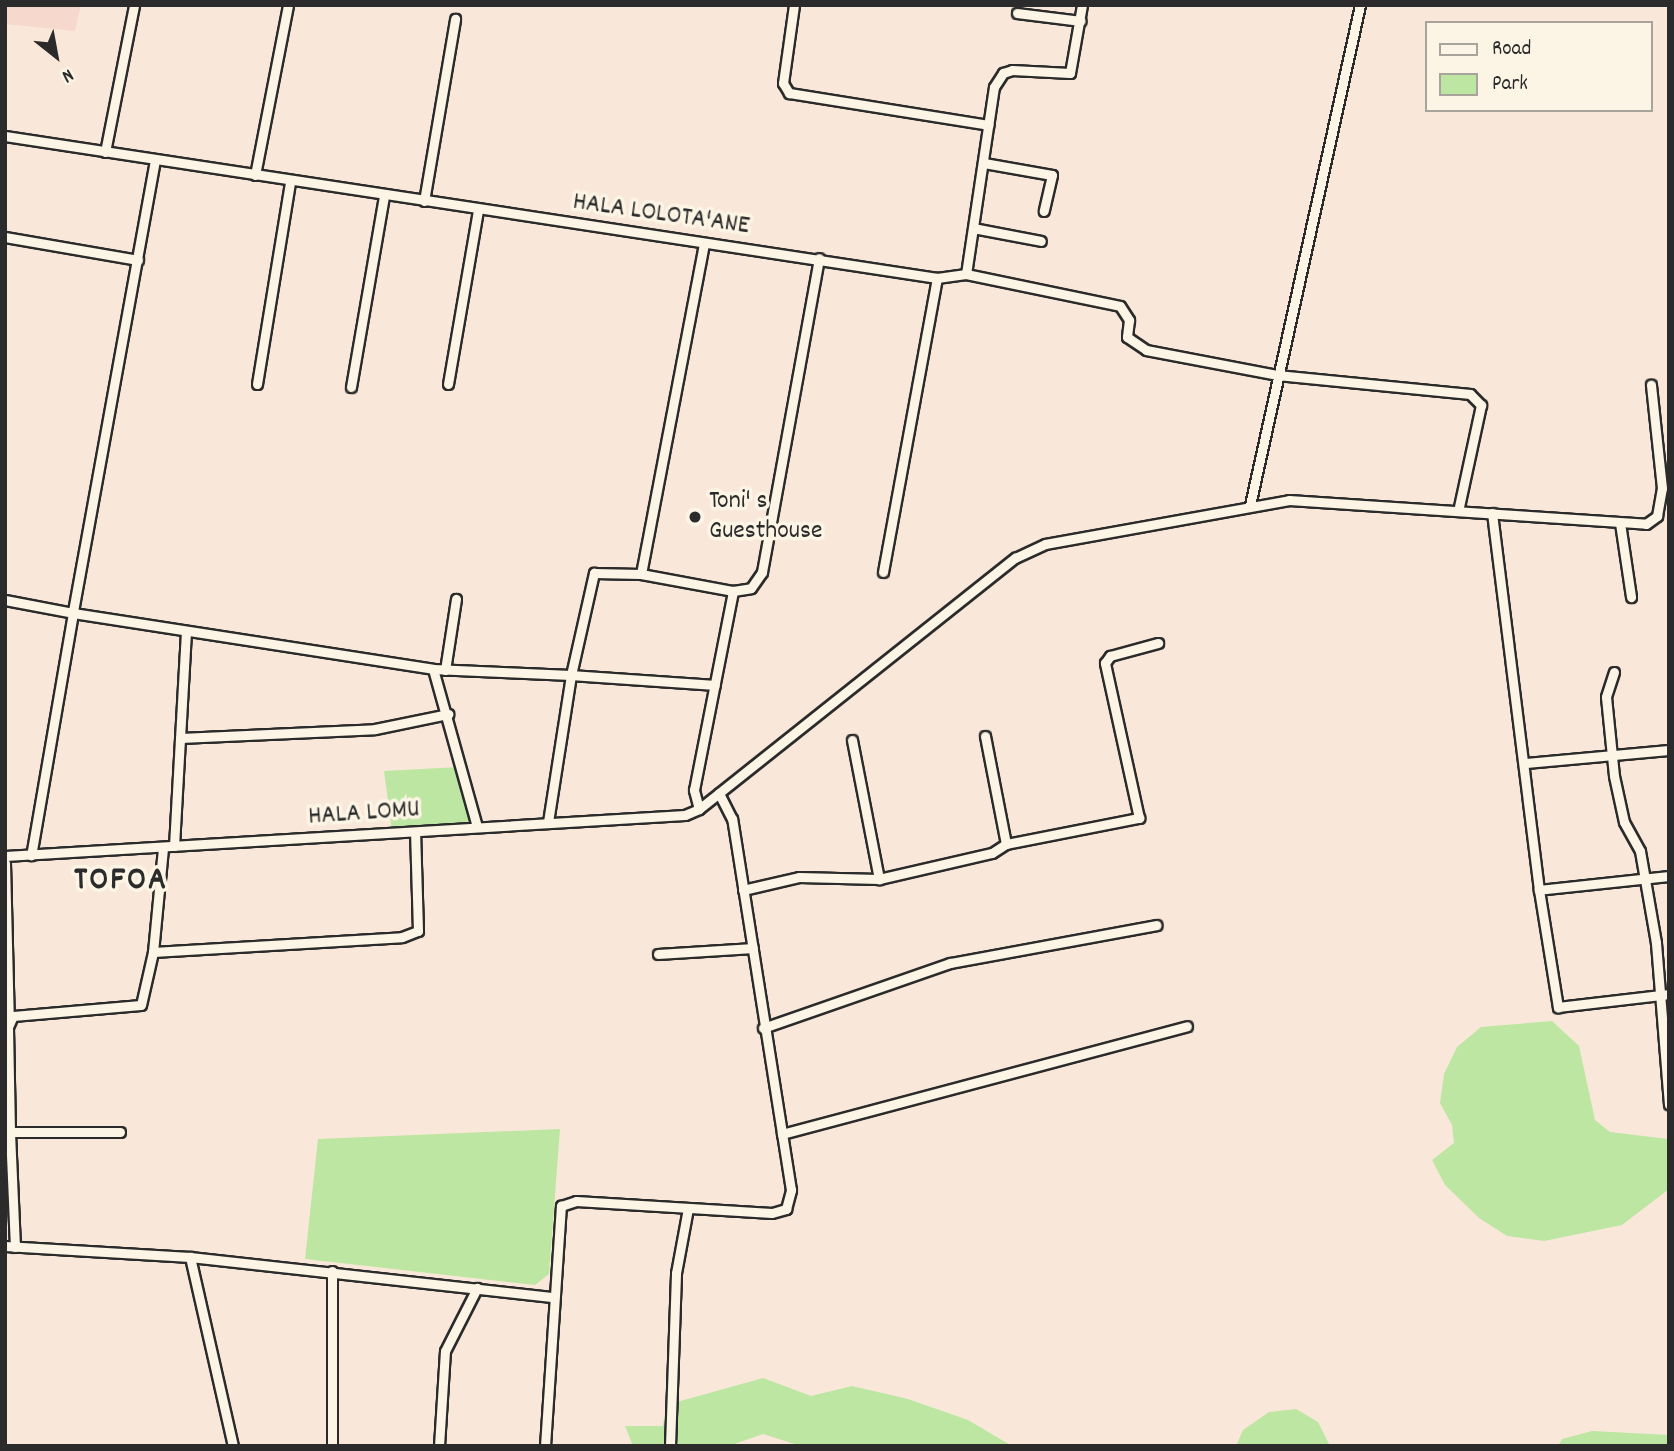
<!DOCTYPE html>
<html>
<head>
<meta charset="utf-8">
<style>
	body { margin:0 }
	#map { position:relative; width:1674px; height:1451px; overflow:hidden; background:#f9e8da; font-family:Dekko,sans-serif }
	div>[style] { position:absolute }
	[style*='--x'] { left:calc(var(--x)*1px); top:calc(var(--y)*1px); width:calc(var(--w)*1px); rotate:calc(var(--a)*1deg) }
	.built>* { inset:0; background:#f6d8cc }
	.green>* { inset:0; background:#bde6a2 }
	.roads { filter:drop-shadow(2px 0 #2b2b2b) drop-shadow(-2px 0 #2b2b2b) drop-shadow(0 2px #2b2b2b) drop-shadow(0 -2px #2b2b2b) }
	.street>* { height:9px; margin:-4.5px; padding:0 4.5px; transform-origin:4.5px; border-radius:4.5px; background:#fcf5e5 }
	.dots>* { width:19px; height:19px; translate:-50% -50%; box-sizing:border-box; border:4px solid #fcf5e5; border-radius:50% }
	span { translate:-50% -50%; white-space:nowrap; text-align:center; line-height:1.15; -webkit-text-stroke:7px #fcf5e5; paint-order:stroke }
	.street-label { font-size:26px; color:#2b2b2b }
	.poi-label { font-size:26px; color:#2b2b2b }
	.left { translate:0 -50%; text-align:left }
	.district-label { font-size:33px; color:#2b2b2b; font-weight:700; letter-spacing:2px }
	.frame { position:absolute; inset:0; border:7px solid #2b2b2b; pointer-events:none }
	.legend { position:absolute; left:1425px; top:21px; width:228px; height:91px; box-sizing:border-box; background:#fcf5e5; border:2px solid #a8a49b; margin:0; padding:9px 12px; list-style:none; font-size:21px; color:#2b2b2b }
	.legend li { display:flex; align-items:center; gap:14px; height:35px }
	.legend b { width:35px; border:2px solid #a8a49b }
	.north { position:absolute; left:21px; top:21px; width:70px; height:70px; -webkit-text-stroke:5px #fcf5e5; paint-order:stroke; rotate:149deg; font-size:19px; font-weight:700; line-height:28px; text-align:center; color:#2b2b2b }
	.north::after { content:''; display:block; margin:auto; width:24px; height:32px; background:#2b2b2b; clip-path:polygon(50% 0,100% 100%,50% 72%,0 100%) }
</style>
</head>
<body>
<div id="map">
	<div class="built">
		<div style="clip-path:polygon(5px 5px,81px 5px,75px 31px,5px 24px)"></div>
	</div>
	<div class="green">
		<div style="clip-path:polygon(460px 767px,473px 823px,392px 831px,384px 771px)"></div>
		<div style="clip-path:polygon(1552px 1021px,1579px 1046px,1595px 1120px,1610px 1132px,1668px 1139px,1669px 1189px,1622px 1225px,1544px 1241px,1507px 1236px,1479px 1218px,1445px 1185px,1432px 1160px,1454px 1143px,1452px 1125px,1440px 1103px,1444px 1074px,1457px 1047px,1481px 1027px)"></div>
		<div style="clip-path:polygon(560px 1129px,549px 1274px,535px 1285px,305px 1259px,318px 1139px)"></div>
		<div style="clip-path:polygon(763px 1378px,811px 1396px,852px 1386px,908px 1399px,968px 1420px,1012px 1446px,801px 1446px,763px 1434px,729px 1446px,633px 1446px,625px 1426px,663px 1426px,666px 1405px)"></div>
		<div style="clip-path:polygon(1296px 1409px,1318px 1422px,1330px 1446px,1236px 1446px,1243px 1430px,1269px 1412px)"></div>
		<div style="clip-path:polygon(1592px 1431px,1669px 1435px,1669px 1446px,1558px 1446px,1562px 1439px)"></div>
	</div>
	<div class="roads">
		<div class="street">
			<div style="--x:794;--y:5;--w:79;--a:98"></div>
			<div style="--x:783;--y:83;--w:12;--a:59"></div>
			<div style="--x:789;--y:93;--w:202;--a:9.1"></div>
			<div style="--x:1017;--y:13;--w:64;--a:7.1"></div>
			<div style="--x:5;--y:136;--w:943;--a:8.66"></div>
			<div style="--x:937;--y:278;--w:29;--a:-8"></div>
			<div style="--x:966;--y:274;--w:157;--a:11.7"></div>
			<div style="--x:1120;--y:306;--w:17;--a:57"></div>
			<div style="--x:1129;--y:320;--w:17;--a:97"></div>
			<div style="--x:1127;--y:337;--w:23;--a:34"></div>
			<div style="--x:1146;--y:350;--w:133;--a:10.8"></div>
			<div style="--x:1277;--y:375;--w:194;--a:5.6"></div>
			<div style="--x:1470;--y:394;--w:16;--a:45"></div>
			<div style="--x:1481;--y:405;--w:104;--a:102.2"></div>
			<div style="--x:105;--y:152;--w:150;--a:-78.8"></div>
			<div style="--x:155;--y:160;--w:460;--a:100.3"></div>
			<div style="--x:73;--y:613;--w:364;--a:8.8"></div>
			<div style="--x:433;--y:669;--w:138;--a:2.5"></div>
			<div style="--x:571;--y:675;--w:105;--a:-77.3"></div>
			<div style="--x:594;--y:573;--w:47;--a:1.2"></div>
			<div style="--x:641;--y:574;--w:94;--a:10.5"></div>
			<div style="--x:984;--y:163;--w:69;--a:10"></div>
			<div style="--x:1052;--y:175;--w:37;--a:103"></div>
			<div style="--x:255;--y:175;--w:173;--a:-79"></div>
			<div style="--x:424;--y:201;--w:185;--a:-80.3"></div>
			<div style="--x:973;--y:228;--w:69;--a:10.8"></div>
			<div style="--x:5;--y:237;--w:135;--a:9.8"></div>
			<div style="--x:966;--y:274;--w:189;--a:-81.5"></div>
			<div style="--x:994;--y:87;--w:17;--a:-57"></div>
			<div style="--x:1003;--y:73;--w:9;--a:-18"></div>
			<div style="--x:1012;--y:70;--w:58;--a:3"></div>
			<div style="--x:1070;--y:73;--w:69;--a:-80"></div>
			<div style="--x:257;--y:384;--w:205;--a:-80.7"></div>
			<div style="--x:448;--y:384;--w:177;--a:-80.2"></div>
			<div style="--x:351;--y:387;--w:195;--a:-80.2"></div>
			<div style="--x:1250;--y:505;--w:512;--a:-77.59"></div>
			<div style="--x:1492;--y:513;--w:380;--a:82.9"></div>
			<div style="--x:1620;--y:523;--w:75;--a:81.5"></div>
			<div style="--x:883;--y:572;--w:299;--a:-79.6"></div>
			<div style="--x:641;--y:574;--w:336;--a:-79.2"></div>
			<div style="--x:5;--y:600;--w:69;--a:10.8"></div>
			<div style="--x:73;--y:613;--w:246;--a:99.8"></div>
			<div style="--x:433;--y:669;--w:164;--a:74.4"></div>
			<div style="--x:445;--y:670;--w:72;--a:-81.2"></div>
			<div style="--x:1614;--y:672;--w:26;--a:108"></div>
			<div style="--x:1606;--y:697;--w:79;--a:84.2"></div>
			<div style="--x:1614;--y:776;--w:47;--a:77.7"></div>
			<div style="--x:1624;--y:822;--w:33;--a:61"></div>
			<div style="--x:1640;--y:851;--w:93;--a:80.1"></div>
			<div style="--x:1656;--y:943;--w:162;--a:85.4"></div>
			<div style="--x:180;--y:738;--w:195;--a:-2.6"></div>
			<div style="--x:375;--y:729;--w:75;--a:-11.6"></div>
			<div style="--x:852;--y:740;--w:142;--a:79"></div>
			<div style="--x:1525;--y:763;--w:145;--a:-5.2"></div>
			<div style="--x:699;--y:809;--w:20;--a:-105"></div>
			<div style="--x:694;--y:790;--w:203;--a:-78.9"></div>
			<div style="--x:733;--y:591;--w:18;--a:-9"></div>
			<div style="--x:751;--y:588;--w:19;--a:-55"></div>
			<div style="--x:762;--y:572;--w:319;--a:-79.7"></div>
			<div style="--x:548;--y:822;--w:149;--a:-81.1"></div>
			<div style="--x:571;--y:675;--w:144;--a:4"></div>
			<div style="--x:1006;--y:844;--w:136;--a:-11.1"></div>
			<div style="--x:1139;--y:818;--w:159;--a:-102.4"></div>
			<div style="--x:1105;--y:663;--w:9;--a:-54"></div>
			<div style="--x:1110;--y:656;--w:50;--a:-15.2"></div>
			<div style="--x:174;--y:846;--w:213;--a:-86.8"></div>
			<div style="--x:5;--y:856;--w:681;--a:-3.45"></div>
			<div style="--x:685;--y:815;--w:15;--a:-23"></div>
			<div style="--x:699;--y:809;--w:404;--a:-38.5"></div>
			<div style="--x:1015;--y:558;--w:33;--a:-25"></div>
			<div style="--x:1045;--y:544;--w:248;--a:-10.2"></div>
			<div style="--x:1289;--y:500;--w:358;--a:3.8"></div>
			<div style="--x:1646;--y:524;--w:14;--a:-36"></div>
			<div style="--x:1657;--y:516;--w:28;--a:-80"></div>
			<div style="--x:1662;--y:488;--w:104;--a:-96.1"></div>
			<div style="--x:5;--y:863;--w:160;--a:88.6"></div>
			<div style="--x:1669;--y:876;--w:131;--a:173.9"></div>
			<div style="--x:1539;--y:890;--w:119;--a:80.8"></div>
			<div style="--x:1558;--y:1007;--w:112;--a:-6.7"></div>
			<div style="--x:743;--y:890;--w:57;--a:-13.1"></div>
			<div style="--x:799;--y:877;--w:80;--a:1.4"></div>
			<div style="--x:879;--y:879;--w:116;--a:-13"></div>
			<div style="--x:992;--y:853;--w:17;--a:-33"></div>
			<div style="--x:1006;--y:844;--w:110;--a:-101"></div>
			<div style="--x:153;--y:952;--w:249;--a:-3.4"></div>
			<div style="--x:402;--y:937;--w:17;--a:-21"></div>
			<div style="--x:418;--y:931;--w:99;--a:-91.7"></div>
			<div style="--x:658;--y:954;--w:95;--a:-3.6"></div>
			<div style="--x:763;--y:1028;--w:198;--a:-19.2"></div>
			<div style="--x:950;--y:963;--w:210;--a:-10.4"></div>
			<div style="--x:5;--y:1132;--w:5;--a:0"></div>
			<div style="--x:10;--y:1132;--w:105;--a:-91.1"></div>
			<div style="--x:8;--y:1027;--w:12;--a:-66"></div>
			<div style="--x:13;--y:1016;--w:128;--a:-4.9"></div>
			<div style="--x:141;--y:1005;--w:54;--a:-77.2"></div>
			<div style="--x:153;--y:952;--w:104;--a:-84.5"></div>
			<div style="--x:782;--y:1134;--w:419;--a:-14.9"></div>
			<div style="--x:5;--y:1246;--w:185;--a:3.4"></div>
			<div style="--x:190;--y:1257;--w:366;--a:6.3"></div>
			<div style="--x:15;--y:1247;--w:115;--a:-92.5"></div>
			<div style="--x:10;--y:1132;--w:110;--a:0"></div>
			<div style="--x:190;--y:1257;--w:194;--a:77.2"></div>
			<div style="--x:332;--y:1446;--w:175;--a:-90"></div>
			<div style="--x:439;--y:1446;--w:95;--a:-86.4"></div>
			<div style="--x:445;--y:1351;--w:71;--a:-63.1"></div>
			<div style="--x:545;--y:1446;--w:241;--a:-86.2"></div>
			<div style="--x:561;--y:1206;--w:16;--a:-18"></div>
			<div style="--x:576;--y:1201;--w:196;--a:3.5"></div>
			<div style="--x:772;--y:1213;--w:15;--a:-16"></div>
			<div style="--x:786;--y:1209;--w:20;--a:-75"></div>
			<div style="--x:791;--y:1190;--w:376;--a:-99"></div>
			<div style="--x:732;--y:819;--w:29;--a:-117"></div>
			<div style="--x:670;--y:1446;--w:173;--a:-88"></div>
			<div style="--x:676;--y:1273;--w:66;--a:-79.5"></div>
		</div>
	</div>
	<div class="dots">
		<div style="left:695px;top:517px;background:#2b2b2b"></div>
	</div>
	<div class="street-label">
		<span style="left:661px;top:215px;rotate:8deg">HALA LOLOTA'ANE</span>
		<span style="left:364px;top:814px;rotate:-4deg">HALA LOMU</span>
	</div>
	<div class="poi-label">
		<span class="left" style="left:709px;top:517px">Toni' s<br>Guesthouse</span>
	</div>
	<div class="district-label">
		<span style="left:121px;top:882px">TOFOA</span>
	</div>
	<div class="frame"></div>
	<ul class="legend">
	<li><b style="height:9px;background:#fcf5e5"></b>Road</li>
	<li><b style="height:19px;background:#bde6a2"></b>Park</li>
	</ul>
	<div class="north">N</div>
</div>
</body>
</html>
